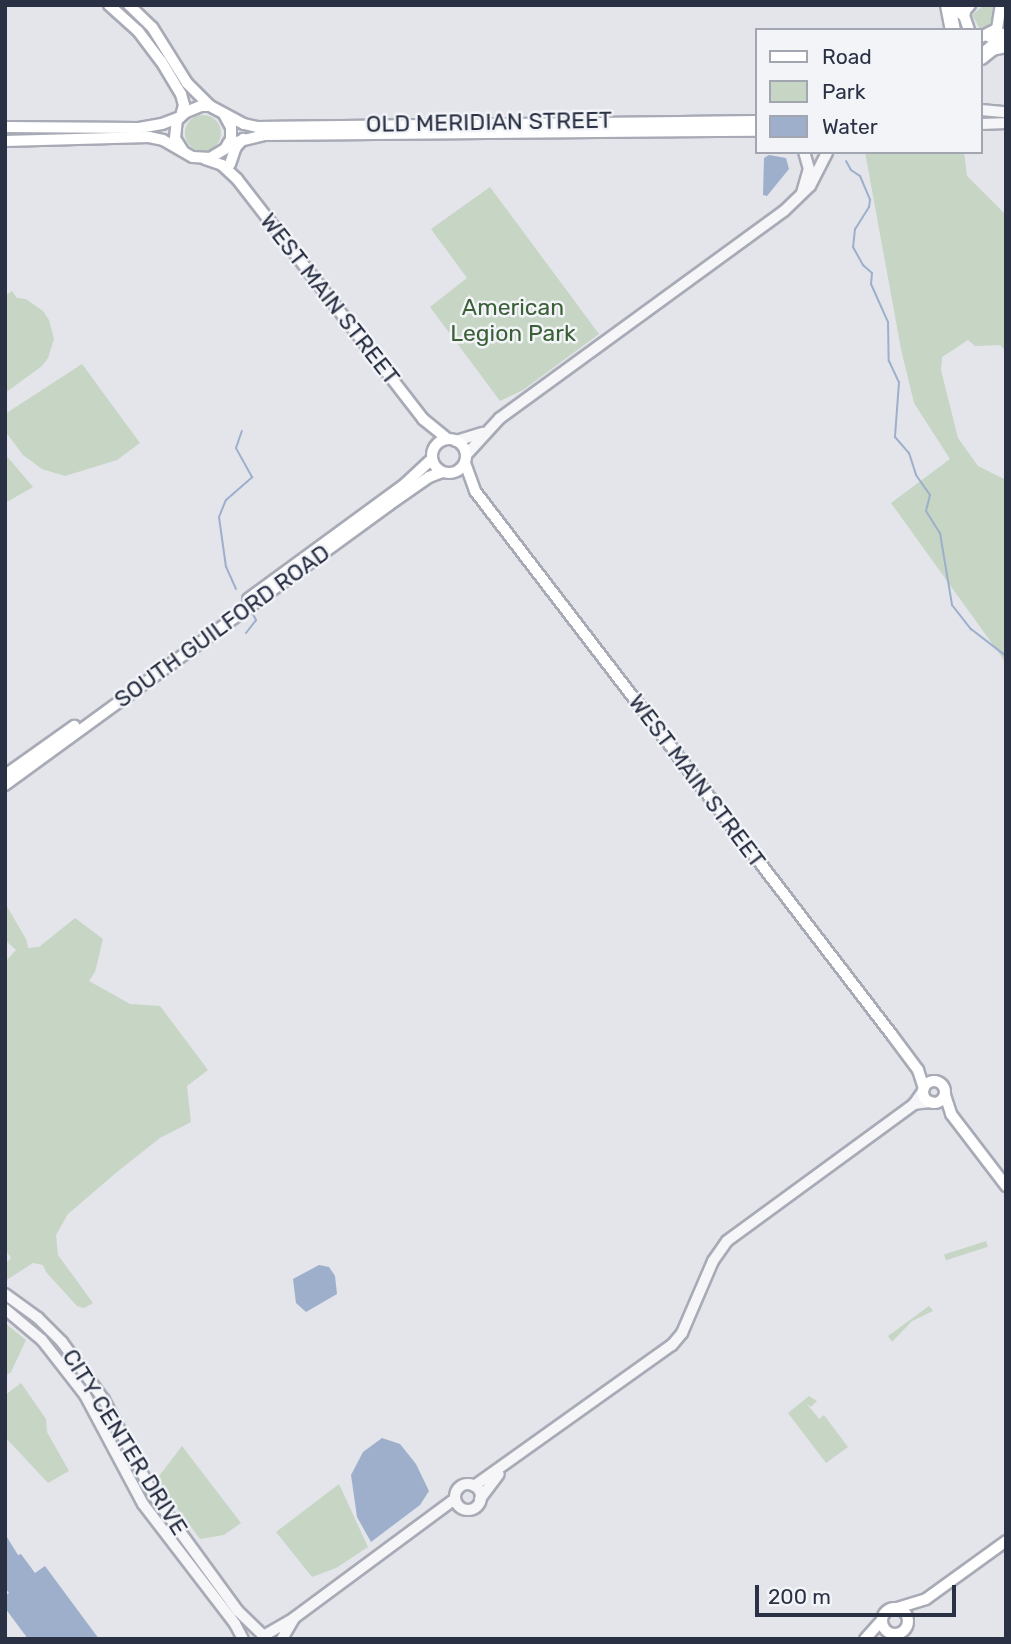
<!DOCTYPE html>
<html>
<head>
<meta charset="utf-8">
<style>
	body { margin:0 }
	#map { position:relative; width:1011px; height:1644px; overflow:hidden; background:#e3e5eb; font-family:Rubik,sans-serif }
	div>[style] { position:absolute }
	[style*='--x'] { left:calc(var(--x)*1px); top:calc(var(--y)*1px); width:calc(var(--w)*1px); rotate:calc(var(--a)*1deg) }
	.green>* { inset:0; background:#c6d5c4; transform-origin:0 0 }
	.round { border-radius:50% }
	.water>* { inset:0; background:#9dafcb }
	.stream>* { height:2px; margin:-1px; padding:0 1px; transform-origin:1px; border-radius:1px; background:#9dafcb }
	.roads { filter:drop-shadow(2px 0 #a8abb6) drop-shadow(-2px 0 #a8abb6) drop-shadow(0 2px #a8abb6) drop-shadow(0 -2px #a8abb6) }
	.tertiary>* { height:10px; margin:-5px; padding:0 5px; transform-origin:5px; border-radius:5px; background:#f6f6f9 }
	.tertiary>.ring { margin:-5px; padding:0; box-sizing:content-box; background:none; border:10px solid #f6f6f9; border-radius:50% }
	.secondary>* { height:10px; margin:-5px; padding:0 5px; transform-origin:5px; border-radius:5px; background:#fff }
	.secondary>.ring { margin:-5px; padding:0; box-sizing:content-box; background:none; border:10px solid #fff; border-radius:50% }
	.motorway>* { height:14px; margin:-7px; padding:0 7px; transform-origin:7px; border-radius:7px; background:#fff }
	span { translate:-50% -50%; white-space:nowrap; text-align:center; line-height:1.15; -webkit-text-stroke:5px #f2f4f8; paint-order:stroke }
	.street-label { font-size:23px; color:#2a3144 }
	.park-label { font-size:23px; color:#3b6037 }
	.frame { position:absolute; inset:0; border:7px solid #2a3144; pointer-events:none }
	.legend { position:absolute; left:755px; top:28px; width:228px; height:126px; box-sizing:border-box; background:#f2f4f8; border:2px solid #a2a6b0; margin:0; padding:9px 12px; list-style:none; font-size:21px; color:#2a3144 }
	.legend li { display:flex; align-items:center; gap:14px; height:35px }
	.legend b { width:35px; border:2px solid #a2a6b0 }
	.scale { position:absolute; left:755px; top:1585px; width:201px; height:32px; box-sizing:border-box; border:4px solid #2a3144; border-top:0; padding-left:9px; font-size:21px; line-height:24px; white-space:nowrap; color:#2a3144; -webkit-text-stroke:5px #f2f4f8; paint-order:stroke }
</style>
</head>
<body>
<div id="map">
	<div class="green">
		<div style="clip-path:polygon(984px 5px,993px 7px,992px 19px,988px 27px,980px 29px,972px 15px)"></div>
		<div class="round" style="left:185px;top:115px;width:36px;height:36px"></div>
		<div style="clip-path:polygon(865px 152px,964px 152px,967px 176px,1006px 215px,1006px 351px,1000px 345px,975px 346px,968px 340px,942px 357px,941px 370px,958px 438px,978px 466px,1006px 480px,1006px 663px,891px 503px,950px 459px,914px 403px,901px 349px)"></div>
		<div style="clip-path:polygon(490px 187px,599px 334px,523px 390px,500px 401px,430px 307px,467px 278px,431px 229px)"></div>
		<div style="clip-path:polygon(12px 291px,17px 298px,26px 299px,43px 311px,49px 320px,54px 339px,48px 358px,42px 366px,5px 393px,5px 296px)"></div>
		<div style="clip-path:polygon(82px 364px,140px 443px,117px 460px,65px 476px,42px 469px,23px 455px,5px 431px,5px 414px)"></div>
		<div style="clip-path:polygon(5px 454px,33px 487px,5px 503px)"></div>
		<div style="clip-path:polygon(5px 903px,26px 939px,28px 948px,39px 947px,75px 918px,103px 939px,95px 972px,89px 981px,130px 1004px,160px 1006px,208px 1070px,187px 1086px,191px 1122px,160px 1138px,117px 1172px,68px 1214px,56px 1235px,58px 1255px,93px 1303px,84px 1308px,77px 1306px,46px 1272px,43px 1265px,33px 1263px,5px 1281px,5px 1264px,11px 1258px,5px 1249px,5px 962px,16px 950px,5px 940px)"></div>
		<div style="left:986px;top:1241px;width:6px;height:44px;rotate:72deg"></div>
		<div style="clip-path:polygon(929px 1306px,933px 1311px,912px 1321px,892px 1342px,888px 1336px)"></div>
		<div style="clip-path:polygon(5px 1323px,26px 1340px,11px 1372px,5px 1376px)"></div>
		<div style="clip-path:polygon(21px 1383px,46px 1419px,47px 1432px,69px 1471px,48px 1483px,5px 1437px,5px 1395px)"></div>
		<div style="clip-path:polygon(809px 1396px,817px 1401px,811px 1407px,806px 1403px,816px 1415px,819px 1419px,824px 1415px,848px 1447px,826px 1463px,788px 1413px)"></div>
		<div style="clip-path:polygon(182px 1446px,241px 1523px,224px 1535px,200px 1539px,156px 1480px)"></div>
		<div style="clip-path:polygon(339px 1484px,368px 1547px,336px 1568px,312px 1577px,276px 1532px)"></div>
	</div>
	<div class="water">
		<div style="clip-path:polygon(769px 155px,786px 158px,789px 169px,767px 196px,763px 195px,764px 158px)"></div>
		<div style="clip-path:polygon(319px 1265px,329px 1267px,335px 1276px,337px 1294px,306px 1312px,296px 1303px,293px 1279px)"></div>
		<div style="clip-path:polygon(382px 1438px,400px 1444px,416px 1464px,429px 1491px,420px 1505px,371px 1542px,357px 1517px,351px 1475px,363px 1452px)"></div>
		<div style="clip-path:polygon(5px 1534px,18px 1555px,21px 1554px,35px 1573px,45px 1566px,99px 1639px,28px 1639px,5px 1608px,5px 1596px,9px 1593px,5px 1588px)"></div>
	</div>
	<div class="stream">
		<div style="--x:846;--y:161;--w:10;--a:61"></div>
		<div style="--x:851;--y:170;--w:11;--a:34"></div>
		<div style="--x:860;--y:176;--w:26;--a:67"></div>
		<div style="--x:870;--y:200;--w:7;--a:98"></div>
		<div style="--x:869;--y:207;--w:26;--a:122"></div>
		<div style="--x:855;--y:229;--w:18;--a:96"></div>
		<div style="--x:853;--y:247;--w:21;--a:61"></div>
		<div style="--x:863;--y:265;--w:12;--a:42"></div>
		<div style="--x:872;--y:273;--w:11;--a:95"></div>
		<div style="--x:871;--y:284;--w:42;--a:65.9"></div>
		<div style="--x:888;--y:322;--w:39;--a:89"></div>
		<div style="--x:889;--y:361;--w:23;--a:65"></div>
		<div style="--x:899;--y:382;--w:55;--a:94.2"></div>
		<div style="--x:895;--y:437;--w:21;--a:49"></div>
		<div style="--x:909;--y:453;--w:23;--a:72"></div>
		<div style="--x:916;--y:475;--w:24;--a:55"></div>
		<div style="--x:930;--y:495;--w:16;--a:104"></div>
		<div style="--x:926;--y:511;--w:26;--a:58"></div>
		<div style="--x:940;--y:533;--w:73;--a:80.5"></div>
		<div style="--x:952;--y:605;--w:31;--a:52"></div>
		<div style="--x:971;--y:629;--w:44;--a:37.6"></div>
		<div style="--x:236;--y:589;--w:24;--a:-114"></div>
		<div style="--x:226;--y:567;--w:50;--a:-98"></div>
		<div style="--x:219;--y:517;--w:18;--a:-68"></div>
		<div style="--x:226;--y:500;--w:35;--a:-41"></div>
		<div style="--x:252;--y:477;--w:33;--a:-119"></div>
		<div style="--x:236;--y:448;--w:18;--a:-71"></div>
		<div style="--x:246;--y:633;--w:16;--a:-52"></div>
		<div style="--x:256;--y:620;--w:7;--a:-117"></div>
	</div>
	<div class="roads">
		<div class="tertiary">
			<div style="--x:981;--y:110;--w:25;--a:5"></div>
			<div style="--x:981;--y:124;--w:25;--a:-2"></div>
			<div style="--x:802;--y:193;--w:25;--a:-74"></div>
			<div style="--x:809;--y:169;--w:18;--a:-106"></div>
			<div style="--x:456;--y:441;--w:28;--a:-17"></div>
			<div style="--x:466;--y:455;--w:50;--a:-47.4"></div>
			<div style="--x:500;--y:418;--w:351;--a:-36.1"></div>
			<div style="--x:784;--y:211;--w:36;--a:-44"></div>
			<div style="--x:810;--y:186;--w:38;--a:-63"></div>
			<div style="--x:914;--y:1104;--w:17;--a:-7"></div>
			<div style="--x:5;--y:1294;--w:41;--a:36"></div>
			<div style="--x:38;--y:1318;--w:34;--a:45"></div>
			<div style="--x:62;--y:1342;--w:72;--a:54.1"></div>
			<div style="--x:104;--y:1400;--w:108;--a:62.5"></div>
			<div style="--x:154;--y:1496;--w:142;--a:53.9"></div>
			<div style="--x:238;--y:1611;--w:32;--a:44"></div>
			<div style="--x:5;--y:1309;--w:48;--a:40"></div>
			<div style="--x:42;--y:1340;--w:70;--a:52"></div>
			<div style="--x:85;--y:1395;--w:123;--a:62"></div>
			<div style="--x:143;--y:1504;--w:151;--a:52.5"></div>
			<div style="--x:235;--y:1624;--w:17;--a:62"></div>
			<div class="ring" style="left:455px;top:1484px;width:16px;height:16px"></div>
			<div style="--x:474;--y:1486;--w:243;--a:-35.5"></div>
			<div style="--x:672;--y:1345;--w:16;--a:-50"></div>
			<div style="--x:682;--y:1333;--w:78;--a:-66.7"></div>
			<div style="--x:713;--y:1261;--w:24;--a:-55"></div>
			<div style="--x:727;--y:1241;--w:232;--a:-36.2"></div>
			<div style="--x:914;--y:1104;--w:16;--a:-55"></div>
			<div style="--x:480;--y:1499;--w:31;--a:-53"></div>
			<div style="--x:265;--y:1635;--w:34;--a:-30"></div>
			<div style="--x:294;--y:1618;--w:200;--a:-36.5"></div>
			<div style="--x:282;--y:1639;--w:24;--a:-60"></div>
		</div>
		<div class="secondary">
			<div style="--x:109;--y:5;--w:39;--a:42"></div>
			<div style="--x:138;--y:31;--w:38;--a:53"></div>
			<div style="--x:161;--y:61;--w:39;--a:59"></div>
			<div style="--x:181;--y:94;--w:11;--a:75"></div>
			<div style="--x:184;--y:105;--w:11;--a:105"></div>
			<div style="--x:129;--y:5;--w:32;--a:44"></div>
			<div style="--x:152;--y:27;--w:66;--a:58"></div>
			<div style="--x:187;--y:83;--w:33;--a:45"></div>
			<div style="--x:969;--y:30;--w:18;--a:-109"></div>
			<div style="--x:963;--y:13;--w:11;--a:-49"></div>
			<div style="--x:981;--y:37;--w:18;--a:-27"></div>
			<div style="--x:997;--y:29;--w:24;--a:-81"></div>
			<div style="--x:5;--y:127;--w:134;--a:0.4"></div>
			<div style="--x:139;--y:128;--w:23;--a:-10"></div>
			<div style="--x:162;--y:124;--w:19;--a:-21"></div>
			<div style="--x:5;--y:141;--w:144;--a:-1.6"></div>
			<div style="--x:149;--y:137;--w:14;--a:12"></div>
			<div style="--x:163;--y:140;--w:34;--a:30"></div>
			<div style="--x:193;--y:157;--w:17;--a:3"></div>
			<div style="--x:210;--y:158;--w:17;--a:-31"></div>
			<div style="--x:225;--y:149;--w:12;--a:-59"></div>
			<div style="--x:231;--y:139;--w:12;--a:-90"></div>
			<div style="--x:231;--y:127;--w:13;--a:-119"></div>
			<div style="--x:228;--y:144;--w:36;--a:-14"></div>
			<div style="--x:263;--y:135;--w:494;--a:-0.5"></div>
			<div style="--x:183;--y:151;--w:15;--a:-122"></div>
			<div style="--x:175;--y:138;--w:18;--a:-84"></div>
			<div style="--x:177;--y:120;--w:12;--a:-42"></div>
			<div style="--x:186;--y:112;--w:16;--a:-22"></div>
			<div style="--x:201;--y:106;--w:9;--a:0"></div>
			<div style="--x:210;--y:106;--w:38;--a:28"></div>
			<div style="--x:244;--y:124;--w:13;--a:13"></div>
			<div style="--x:257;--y:127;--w:500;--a:-0.69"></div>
			<div style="--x:205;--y:159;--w:18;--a:19"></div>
			<div style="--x:222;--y:165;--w:21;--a:43"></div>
			<div style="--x:237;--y:179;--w:304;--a:52.2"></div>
			<div style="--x:423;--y:419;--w:32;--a:39"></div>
			<div style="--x:230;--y:164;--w:18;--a:-71"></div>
			<div style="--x:236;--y:147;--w:11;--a:-49"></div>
			<div class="ring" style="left:432px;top:439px;width:24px;height:24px"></div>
			<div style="--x:465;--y:463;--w:30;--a:70"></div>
			<div style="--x:475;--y:491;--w:685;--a:52.53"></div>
			<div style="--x:892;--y:1035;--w:44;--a:53.4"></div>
			<div style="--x:918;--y:1070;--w:19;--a:72"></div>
			<div style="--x:248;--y:599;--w:195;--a:-36.2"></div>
			<div style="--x:405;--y:484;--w:37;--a:-43"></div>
			<div style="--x:5;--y:775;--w:85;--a:-35.4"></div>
			<div style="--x:5;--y:785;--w:475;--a:-36.1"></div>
			<div style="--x:389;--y:505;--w:49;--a:-35"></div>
			<div style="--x:429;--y:477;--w:14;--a:-21"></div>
			<div class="ring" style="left:923px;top:1081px;width:12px;height:12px"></div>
			<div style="--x:945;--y:1095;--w:20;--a:72"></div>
			<div style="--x:951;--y:1114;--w:91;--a:52.6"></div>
			<div class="ring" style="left:882px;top:1608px;width:16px;height:16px"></div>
			<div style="--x:897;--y:1608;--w:30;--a:-17"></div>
			<div style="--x:926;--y:1599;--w:99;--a:-35.9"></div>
			<div style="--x:865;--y:1639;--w:25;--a:-48"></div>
		</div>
		<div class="motorway">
			<div style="--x:948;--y:5;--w:25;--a:79"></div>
			<div style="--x:961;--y:5;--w:8;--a:76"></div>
			<div style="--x:990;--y:35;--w:16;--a:4"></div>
			<div style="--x:981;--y:57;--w:14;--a:-39"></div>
			<div style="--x:992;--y:48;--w:14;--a:-12"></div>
		</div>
	</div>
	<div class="street-label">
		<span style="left:489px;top:122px;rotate:-1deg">OLD MERIDIAN STREET</span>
		<span style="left:330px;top:299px;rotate:52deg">WEST MAIN STREET</span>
		<span style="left:222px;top:626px;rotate:-36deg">SOUTH GUILFORD ROAD</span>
		<span style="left:697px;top:781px;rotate:53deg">WEST MAIN STREET</span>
		<span style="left:125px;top:1442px;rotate:58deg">CITY CENTER DRIVE</span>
	</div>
	<div class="park-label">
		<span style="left:513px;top:320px">American<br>Legion Park</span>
	</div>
	<div class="frame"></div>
	<ul class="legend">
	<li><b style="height:9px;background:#fff"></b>Road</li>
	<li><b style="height:19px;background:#c6d5c4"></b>Park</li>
	<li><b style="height:19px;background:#9dafcb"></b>Water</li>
	</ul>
	<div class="scale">200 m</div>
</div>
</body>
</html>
